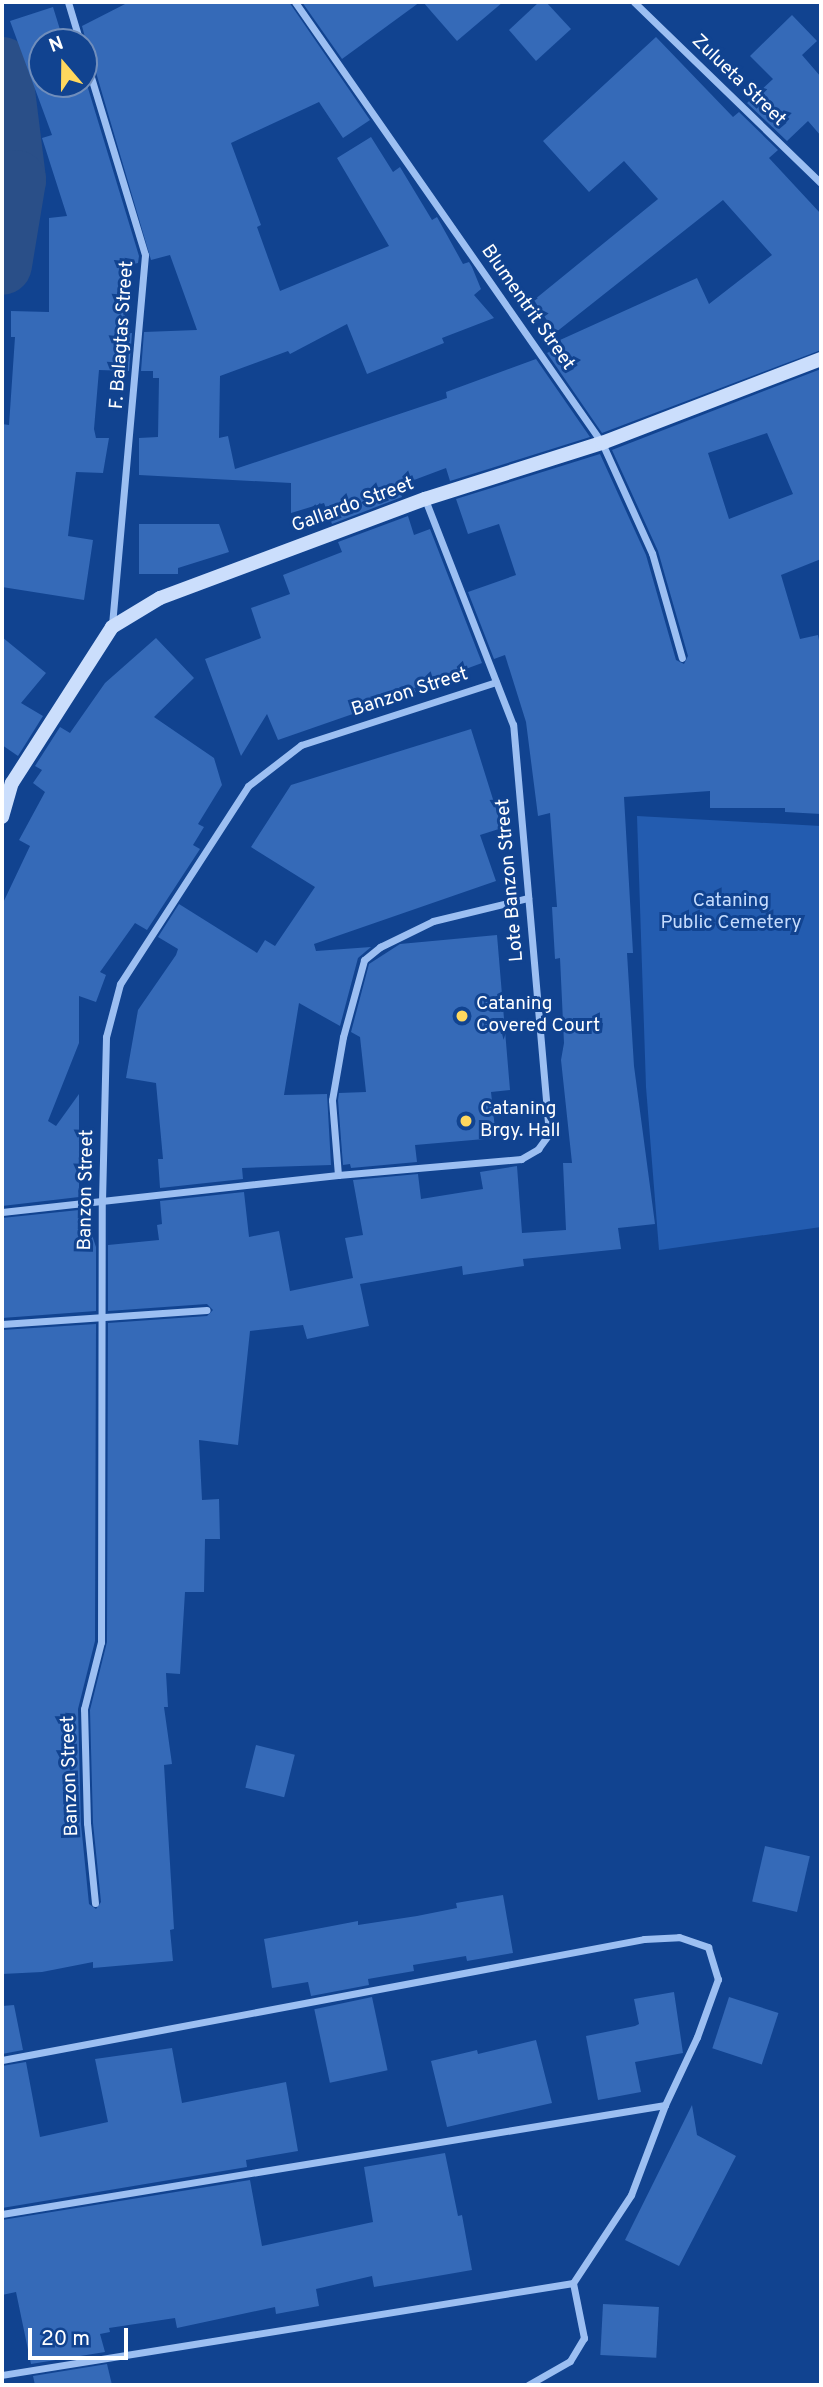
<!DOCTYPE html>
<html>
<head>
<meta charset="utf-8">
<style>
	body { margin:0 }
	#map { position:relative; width:823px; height:2387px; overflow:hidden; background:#114390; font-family:Overpass,sans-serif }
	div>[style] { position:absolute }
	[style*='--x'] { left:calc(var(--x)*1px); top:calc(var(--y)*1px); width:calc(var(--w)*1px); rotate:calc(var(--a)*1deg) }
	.green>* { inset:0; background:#235cb0 }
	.river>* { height:60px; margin:-30px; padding:0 30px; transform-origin:30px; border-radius:30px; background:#2a4f88 }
	.building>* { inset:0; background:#356ab8; transform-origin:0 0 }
	.street>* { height:7px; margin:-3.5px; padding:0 3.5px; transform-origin:3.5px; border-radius:3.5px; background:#9cbff2 }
	.secondary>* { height:14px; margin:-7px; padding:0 7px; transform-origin:7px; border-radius:7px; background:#cbdefc }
	.dots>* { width:19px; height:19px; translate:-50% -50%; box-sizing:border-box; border:4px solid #114390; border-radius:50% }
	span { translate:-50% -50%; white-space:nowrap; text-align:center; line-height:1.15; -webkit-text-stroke:6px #114390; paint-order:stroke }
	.street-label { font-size:19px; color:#fff }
	.park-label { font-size:19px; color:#c4dbfd }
	.poi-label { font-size:19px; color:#fff }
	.left { translate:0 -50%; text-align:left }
	.frame { position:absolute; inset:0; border:4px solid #fff; pointer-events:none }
	.north { position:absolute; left:28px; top:28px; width:70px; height:70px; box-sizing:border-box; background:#114390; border:2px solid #708ebc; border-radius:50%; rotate:340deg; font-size:19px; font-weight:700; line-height:28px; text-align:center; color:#fff }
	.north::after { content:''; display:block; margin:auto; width:24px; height:32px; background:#ffd85e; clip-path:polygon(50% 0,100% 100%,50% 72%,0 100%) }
	.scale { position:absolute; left:28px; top:2328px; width:100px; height:32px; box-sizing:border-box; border:4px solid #fff; border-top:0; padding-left:9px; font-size:21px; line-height:24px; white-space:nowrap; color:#fff; -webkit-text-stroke:5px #114390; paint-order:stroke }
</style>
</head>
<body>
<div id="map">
	<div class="green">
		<div style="clip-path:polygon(637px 816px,821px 826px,821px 1227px,659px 1250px,646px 1087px)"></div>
	</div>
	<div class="river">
		<div style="--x:2;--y:67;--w:114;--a:82.9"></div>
		<div style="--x:16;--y:180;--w:86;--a:99.4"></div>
	</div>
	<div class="building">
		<div style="clip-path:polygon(129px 2px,289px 2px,370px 120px,343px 138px,319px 102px,231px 143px,261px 225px,257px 227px,280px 291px,389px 246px,337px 158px,371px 137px,393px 172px,400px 167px,432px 220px,437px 217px,463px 264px,469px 262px,472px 267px,481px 289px,474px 295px,494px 318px,442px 338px,444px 343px,367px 374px,347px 324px,290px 354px,288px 351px,220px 376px,219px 438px,228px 436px,235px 469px,447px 398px,446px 392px,536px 359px,590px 437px,450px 481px,446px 468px,398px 486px,402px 497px,332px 524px,324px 503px,291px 513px,291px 483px,139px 475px,139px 438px,158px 437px,159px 378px,153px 378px,153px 371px,141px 371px,144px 332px,197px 330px,170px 255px,151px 260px,90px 52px,84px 48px,86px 41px,82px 26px)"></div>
		<div style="clip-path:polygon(302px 2px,420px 2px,342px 59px)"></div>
		<div style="clip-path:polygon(423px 2px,503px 2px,457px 41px)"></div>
		<div style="clip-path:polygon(539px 2px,546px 2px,571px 29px,536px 61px,509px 30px)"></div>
		<div style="clip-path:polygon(53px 7px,62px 36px,71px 32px,74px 42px,42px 42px,42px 84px,84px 84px,84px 75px,139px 256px,138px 263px,125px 266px,125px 333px,132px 333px,129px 371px,99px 370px,94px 429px,96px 438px,109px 438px,103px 473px,76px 472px,68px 536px,93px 540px,84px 600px,2px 587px,2px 424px,9px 425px,15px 337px,11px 337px,11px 311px,49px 312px,49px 218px,67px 216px,42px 138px,52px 135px,10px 21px)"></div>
		<div style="clip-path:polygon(792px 15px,817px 41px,802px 55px,821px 77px,821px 136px,808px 121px,787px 141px,747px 103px,773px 79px,750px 56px)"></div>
		<div style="clip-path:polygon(656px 37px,733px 117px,739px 112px,778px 150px,769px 158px,821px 214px,821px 350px,602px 433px,547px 353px,563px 345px,560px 340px,697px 278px,709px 304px,772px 255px,723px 200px,555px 333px,534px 300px,658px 199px,624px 161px,589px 192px,543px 141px)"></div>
		<div style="clip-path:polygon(evenodd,821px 369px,821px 559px,781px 575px,800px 639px,818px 635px,821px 651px,821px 814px,785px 812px,785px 808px,710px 808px,710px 791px,624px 797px,633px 953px,627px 953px,634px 1066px,655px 1224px,618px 1228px,621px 1249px,523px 1259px,524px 1266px,463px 1275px,462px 1266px,360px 1284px,369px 1326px,307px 1339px,303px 1325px,250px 1331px,238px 1445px,199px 1440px,202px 1500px,219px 1499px,220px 1539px,205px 1539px,204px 1592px,185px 1592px,180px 1674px,166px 1673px,168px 1707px,164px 1707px,172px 1764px,164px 1765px,174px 1929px,170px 1930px,173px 1961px,93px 1968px,93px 1962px,42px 1972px,2px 1974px,2px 1330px,96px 1324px,95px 1641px,78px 1709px,81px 1824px,89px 1904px,96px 1909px,101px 1902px,93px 1823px,90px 1710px,107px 1642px,108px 1323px,207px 1316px,213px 1310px,207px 1304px,108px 1311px,108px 1245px,159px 1240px,157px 1225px,162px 1224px,160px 1201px,244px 1192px,249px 1237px,279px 1231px,290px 1291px,353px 1278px,345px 1238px,363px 1235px,353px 1180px,418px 1174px,421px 1199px,483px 1189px,480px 1172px,517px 1166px,522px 1233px,566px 1230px,563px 1163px,572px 1163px,561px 1060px,564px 1043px,560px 958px,555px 959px,552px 907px,557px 907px,550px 813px,538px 816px,526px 722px,505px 655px,494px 659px,468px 592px,516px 575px,499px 524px,468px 534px,456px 499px,600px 454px,646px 555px,676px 660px,684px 664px,688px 656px,658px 551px,612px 450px,821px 369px,767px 433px,793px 494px,729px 519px,708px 453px,767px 433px)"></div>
		<div style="clip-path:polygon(408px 516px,414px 535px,430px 529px,482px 663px,414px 688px,416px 692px,278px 740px,267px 714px,241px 756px,205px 659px,261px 638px,251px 608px,290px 594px,283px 575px,342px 552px,338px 542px)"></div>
		<div style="clip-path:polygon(139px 524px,219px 524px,229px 552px,178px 568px,178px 574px,139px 574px)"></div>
		<div style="clip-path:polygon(2px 637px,46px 673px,21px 703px,43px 716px,18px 756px,2px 745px)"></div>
		<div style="clip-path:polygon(156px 638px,194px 678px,154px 717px,214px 758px,222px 785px,198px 824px,204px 827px,193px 845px,200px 849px,147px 930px,135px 923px,100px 972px,106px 975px,96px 1002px,79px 996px,79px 1043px,48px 1121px,56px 1126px,79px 1094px,79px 1197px,2px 1206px,2px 905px,30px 846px,19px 840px,45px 792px,33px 783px,42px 770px,35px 766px,60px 727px,70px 733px,105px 683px)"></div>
		<div style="clip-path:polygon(471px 729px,502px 828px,480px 835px,496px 881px,314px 944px,316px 951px,371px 947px,358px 958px,340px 1026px,299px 1003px,284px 1095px,327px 1094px,331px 1165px,242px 1168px,243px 1179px,160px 1188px,158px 1159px,163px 1159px,156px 1083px,126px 1078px,138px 1010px,176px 955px,178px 949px,158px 937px,179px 904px,257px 953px,265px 940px,275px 946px,315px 887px,251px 847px,291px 785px)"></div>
		<div style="clip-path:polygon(497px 935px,510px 1090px,491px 1092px,496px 1138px,415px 1145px,417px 1162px,351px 1168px,350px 1164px,343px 1165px,338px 1100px,339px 1093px,366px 1092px,360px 1037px,351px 1032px,369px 964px,400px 944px)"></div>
		<div style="clip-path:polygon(79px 1210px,79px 1234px,92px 1235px,96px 1247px,96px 1311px,2px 1318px,2px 1218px)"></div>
		<div style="left:256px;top:1745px;width:40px;height:44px;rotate:14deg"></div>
		<div style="left:765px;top:1846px;width:46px;height:57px;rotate:13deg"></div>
		<div style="clip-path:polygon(503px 1895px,513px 1953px,467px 1961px,466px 1956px,413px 1965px,414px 1971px,368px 1979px,369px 1985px,311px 1996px,308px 1982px,272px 1988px,264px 1939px,358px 1921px,358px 1925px,417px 1916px,457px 1908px,456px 1903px)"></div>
		<div style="clip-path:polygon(674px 1992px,683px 2053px,635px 2062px,641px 2092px,598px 2100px,586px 2036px,635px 2026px,639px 2024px,634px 1999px)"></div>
		<div style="left:372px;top:1997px;width:75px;height:59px;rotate:78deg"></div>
		<div style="left:729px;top:1997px;width:52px;height:54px;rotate:18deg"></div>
		<div style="clip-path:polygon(14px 2005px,23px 2050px,2px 2054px,2px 2006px)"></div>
		<div style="clip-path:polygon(536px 2040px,552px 2103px,447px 2127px,431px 2061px,477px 2050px,478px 2054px)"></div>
		<div style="clip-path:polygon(172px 2048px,182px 2103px,286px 2082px,298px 2151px,246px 2160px,247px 2167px,2px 2208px,2px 2066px,26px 2062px,40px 2137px,108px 2122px,95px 2059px)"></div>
		<div style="clip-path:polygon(692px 2105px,697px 2135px,736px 2156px,679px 2266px,625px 2240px)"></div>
		<div style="clip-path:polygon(445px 2153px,458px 2216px,462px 2215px,472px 2270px,374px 2287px,372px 2276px,316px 2289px,319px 2306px,276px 2314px,275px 2307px,177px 2328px,175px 2318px,109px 2328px,110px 2332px,100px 2334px,105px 2352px,31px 2364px,16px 2292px,2px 2295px,2px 2220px,250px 2180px,262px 2246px,373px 2222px,364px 2167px)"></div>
		<div style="left:603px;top:2304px;width:56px;height:51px;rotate:3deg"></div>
		<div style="clip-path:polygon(107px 2364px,112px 2385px,35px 2385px,33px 2376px)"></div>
	</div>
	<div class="street">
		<div style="--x:68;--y:2;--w:42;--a:73.3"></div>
		<div style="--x:295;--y:2;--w:537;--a:55.16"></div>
		<div style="--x:602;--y:443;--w:121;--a:65.6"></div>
		<div style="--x:652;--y:553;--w:109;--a:74.1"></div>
		<div style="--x:634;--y:2;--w:260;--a:44.1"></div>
		<div style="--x:84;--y:54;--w:210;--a:73.1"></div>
		<div style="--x:145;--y:255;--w:372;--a:95.1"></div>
		<div style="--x:338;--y:1175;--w:75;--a:-94.6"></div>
		<div style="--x:332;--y:1100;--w:64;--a:-80.1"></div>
		<div style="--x:343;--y:1037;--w:80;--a:-74.7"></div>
		<div style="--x:364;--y:960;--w:21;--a:-39"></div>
		<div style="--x:380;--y:947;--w:59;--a:-26.1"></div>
		<div style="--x:433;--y:921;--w:98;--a:-13.6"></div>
		<div style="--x:2;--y:1212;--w:338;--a:-6.3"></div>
		<div style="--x:338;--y:1175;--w:184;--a:-5"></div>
		<div style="--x:521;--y:1159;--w:20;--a:-30"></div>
		<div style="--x:538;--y:1149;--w:19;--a:-54"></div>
		<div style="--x:549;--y:1134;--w:411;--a:-95"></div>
		<div style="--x:513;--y:725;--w:243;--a:-111.3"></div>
		<div style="--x:2;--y:1324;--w:205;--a:-3.9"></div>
		<div style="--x:95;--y:1903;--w:80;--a:-95.7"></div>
		<div style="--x:87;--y:1823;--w:114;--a:-91.5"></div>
		<div style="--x:84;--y:1709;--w:69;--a:-75.8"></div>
		<div style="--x:101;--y:1642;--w:441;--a:-89.9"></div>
		<div style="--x:102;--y:1201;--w:164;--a:-88.6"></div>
		<div style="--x:106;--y:1037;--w:55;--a:-75.2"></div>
		<div style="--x:120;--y:984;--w:236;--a:-57.1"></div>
		<div style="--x:248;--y:786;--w:67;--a:-37.7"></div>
		<div style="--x:301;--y:745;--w:205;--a:-17.9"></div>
		<div style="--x:2;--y:2060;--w:653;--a:-10.67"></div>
		<div style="--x:644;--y:1939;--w:35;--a:-3"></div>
		<div style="--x:679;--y:1937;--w:31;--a:19"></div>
		<div style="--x:708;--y:1947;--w:34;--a:73"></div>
		<div style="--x:718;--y:1979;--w:62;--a:109.9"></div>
		<div style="--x:697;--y:2037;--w:75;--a:115.2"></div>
		<div style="--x:665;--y:2105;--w:96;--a:110.7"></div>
		<div style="--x:631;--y:2195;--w:105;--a:123.4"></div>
		<div style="--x:573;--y:2283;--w:578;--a:170.85"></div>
		<div style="--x:2;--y:2214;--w:672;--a:-9.34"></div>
		<div style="--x:528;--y:2385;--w:48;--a:-29.7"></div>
		<div style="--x:570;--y:2361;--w:27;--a:-59"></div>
		<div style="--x:584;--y:2338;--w:56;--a:-101.3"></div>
	</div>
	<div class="secondary">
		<div style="--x:2;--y:817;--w:35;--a:-74"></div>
		<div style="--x:12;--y:783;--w:185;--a:-57.3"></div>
		<div style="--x:112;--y:627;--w:56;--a:-31.1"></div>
		<div style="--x:160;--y:598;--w:283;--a:-20.5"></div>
		<div style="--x:425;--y:499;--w:186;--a:-17.6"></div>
		<div style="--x:602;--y:443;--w:235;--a:-21"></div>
	</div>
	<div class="dots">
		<div style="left:462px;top:1016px;background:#ffd85e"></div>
		<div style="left:466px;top:1121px;background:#ffd85e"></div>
	</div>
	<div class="street-label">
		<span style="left:738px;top:81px;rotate:44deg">Zulueta Street</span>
		<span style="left:527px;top:308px;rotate:55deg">Blumentrit Street</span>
		<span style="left:123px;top:335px;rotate:-86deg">F. Balagtas Street</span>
		<span style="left:353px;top:506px;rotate:-20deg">Gallardo Street</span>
		<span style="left:410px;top:693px;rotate:-18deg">Banzon Street</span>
		<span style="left:511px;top:880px;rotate:-95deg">Lote Banzon Street</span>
		<span style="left:87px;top:1190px;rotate:-89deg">Banzon Street</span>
		<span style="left:71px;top:1776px;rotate:-92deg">Banzon Street</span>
	</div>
	<div class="park-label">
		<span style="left:731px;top:913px">Cataning<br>Public Cemetery</span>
	</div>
	<div class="poi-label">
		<span class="left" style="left:476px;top:1016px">Cataning<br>Covered Court</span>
		<span class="left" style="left:480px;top:1121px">Cataning<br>Brgy. Hall</span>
	</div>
	<div class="frame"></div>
	<div class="north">N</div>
	<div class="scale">20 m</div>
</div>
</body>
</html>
